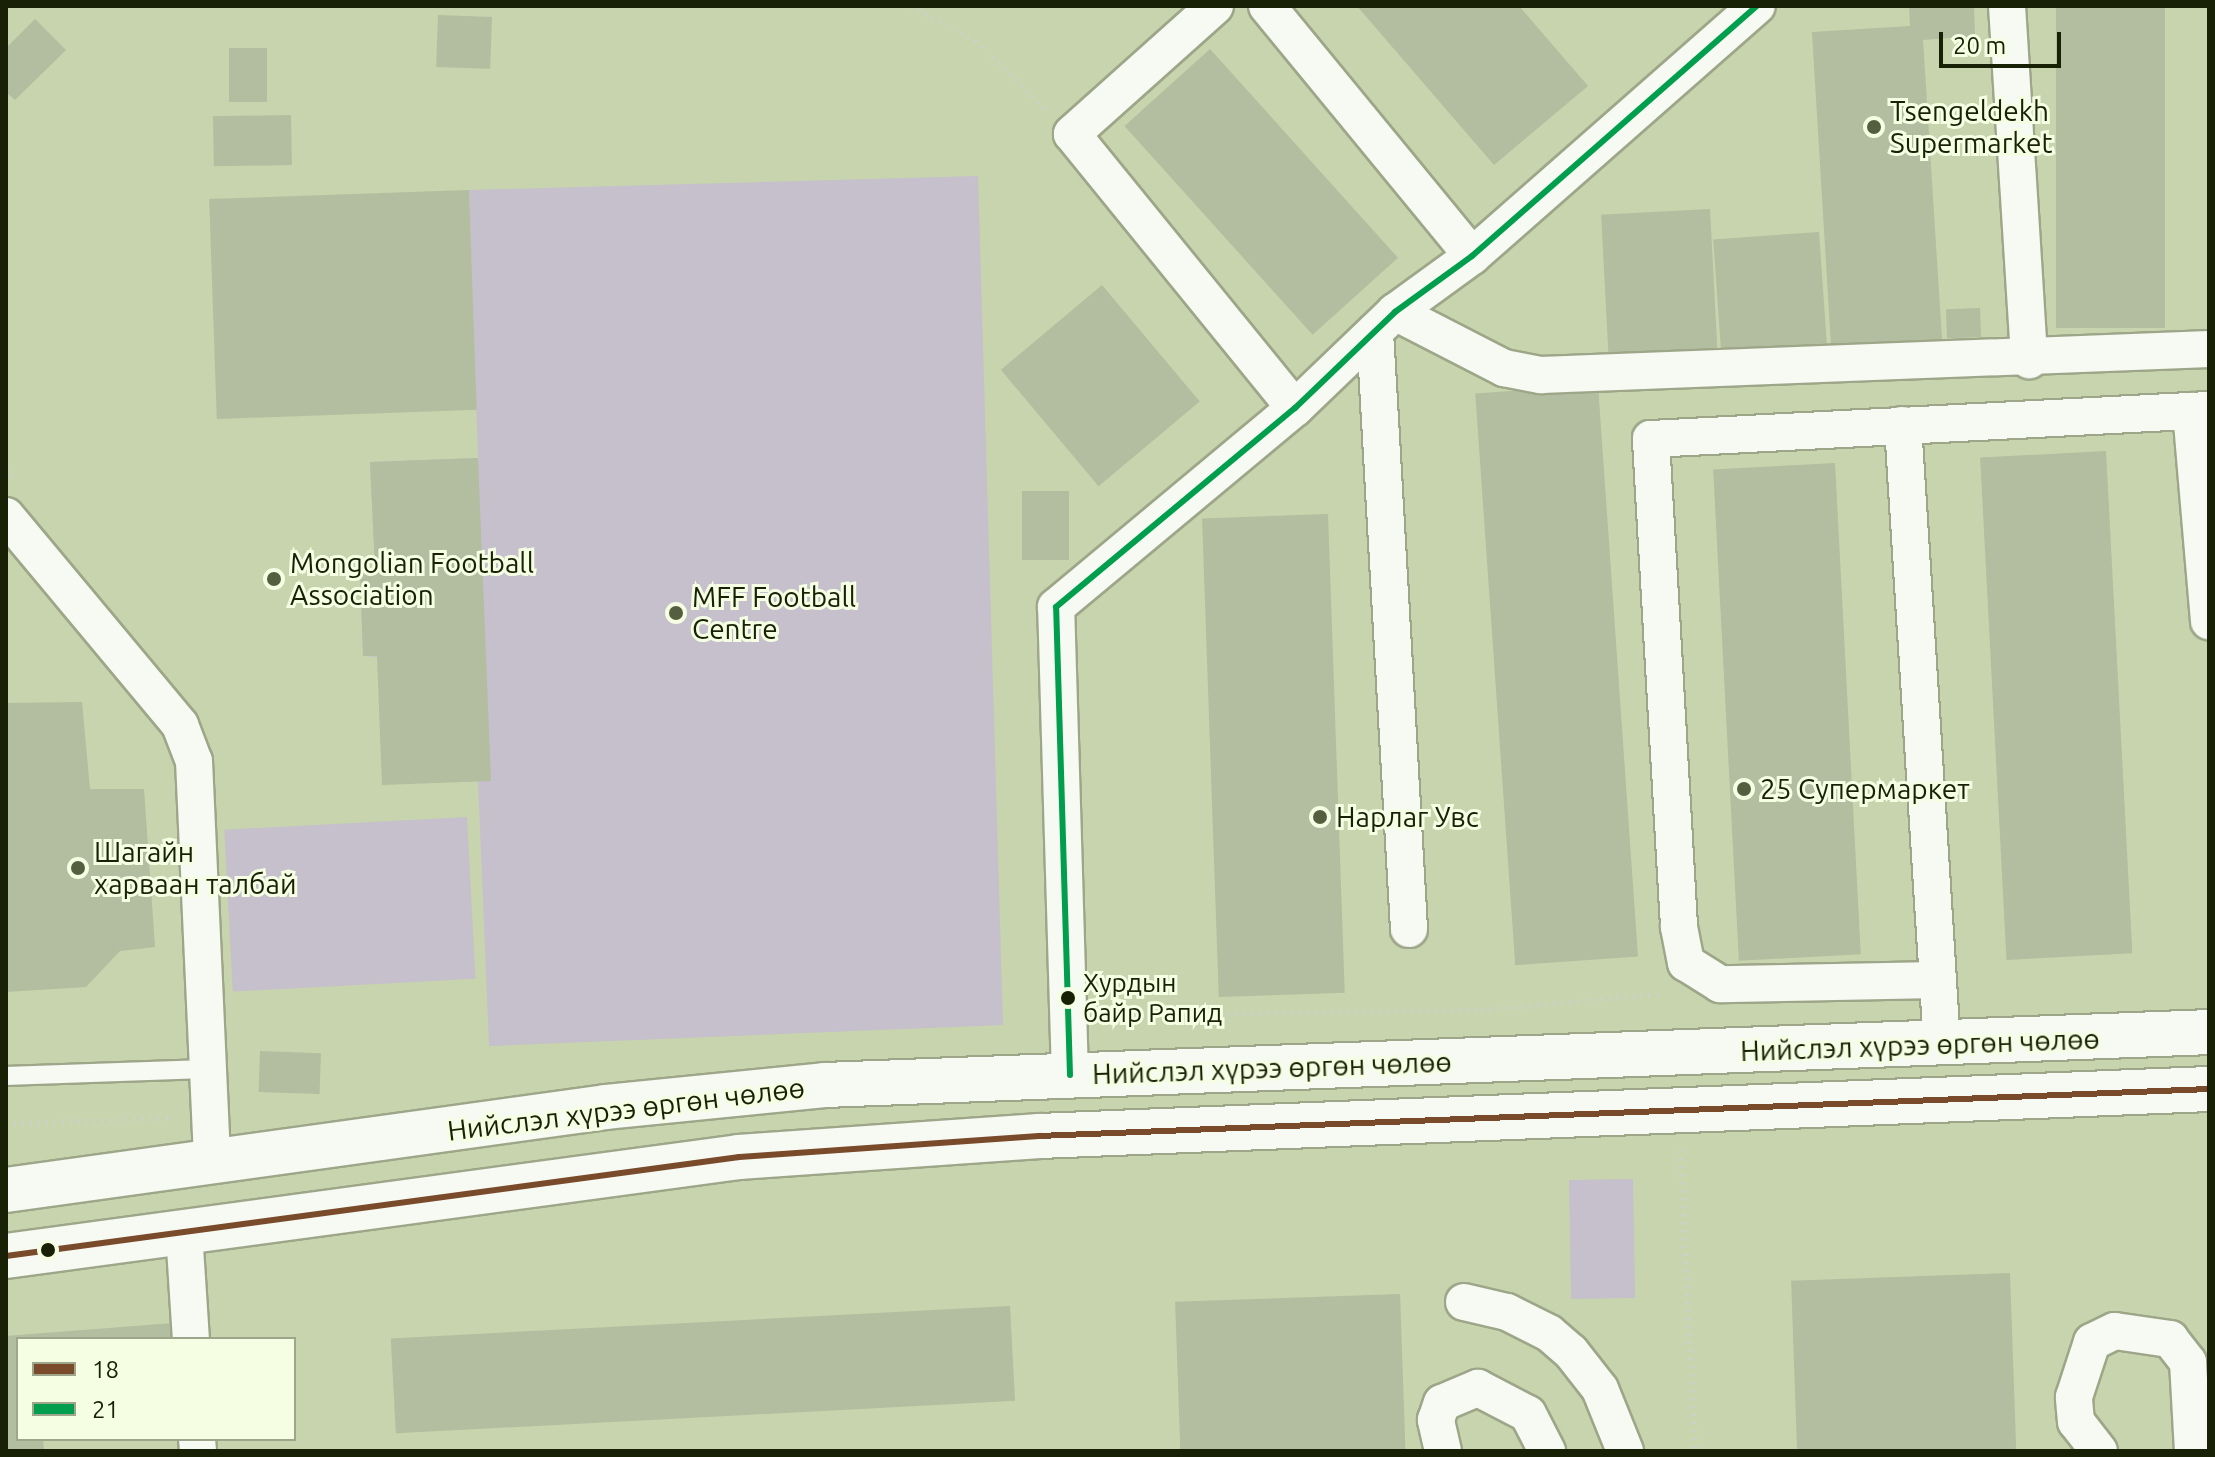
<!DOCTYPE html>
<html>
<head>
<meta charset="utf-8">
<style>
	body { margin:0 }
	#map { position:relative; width:2215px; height:1457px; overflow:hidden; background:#c7d4ad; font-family:Ubuntu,sans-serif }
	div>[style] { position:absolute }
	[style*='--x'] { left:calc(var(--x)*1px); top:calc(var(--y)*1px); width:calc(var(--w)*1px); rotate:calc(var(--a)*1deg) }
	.green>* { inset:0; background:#c5c0cb; transform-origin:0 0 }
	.building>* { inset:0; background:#b3bd9f; transform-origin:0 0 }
	.path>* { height:5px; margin-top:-2.5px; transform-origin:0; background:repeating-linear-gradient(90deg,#cdd1c5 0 2px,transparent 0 8px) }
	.roads { filter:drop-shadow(2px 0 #9da688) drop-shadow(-2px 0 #9da688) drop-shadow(0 2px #9da688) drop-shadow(0 -2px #9da688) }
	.service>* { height:18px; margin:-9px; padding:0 9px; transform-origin:9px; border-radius:9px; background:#f7f9f3 }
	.minor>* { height:36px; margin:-18px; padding:0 18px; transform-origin:18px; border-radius:18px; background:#f7f9f3 }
	.primary>* { height:44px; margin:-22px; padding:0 22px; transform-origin:22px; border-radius:22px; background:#f7f9f3 }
	.bus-1>* { height:6px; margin:-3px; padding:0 3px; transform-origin:3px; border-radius:3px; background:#7a4b2a }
	.bus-2>* { height:6px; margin:-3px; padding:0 3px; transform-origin:3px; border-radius:3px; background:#019f4d }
	.dots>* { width:22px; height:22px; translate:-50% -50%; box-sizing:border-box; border:4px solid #f5fee3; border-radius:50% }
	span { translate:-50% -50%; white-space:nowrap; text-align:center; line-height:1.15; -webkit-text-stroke:6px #f5fee3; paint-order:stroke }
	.bus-label { font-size:26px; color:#182005 }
	.left { translate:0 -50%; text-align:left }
	.poi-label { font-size:28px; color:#182005 }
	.street-label { font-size:28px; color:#182005 }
	.frame { position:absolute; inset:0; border:8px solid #182005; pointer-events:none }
	.legend { position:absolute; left:16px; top:1337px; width:280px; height:104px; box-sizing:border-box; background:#f5fee3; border:2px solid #9da58a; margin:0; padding:10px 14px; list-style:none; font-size:24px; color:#182005 }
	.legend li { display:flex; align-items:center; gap:16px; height:40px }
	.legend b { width:40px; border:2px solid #9da58a }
	.scale { position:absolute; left:1939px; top:32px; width:122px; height:36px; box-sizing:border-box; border:4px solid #182005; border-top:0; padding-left:10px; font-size:24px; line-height:28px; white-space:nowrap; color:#182005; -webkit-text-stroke:6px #f5fee3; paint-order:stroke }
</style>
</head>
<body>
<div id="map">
	<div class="green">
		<div style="clip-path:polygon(978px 176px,1003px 1025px,489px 1046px,478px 782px,377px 657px,363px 656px,360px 569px,375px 568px,370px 462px,478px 458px,469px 190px)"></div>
		<div style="left:467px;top:817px;width:162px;height:243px;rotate:87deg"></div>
		<div style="left:1633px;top:1179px;width:119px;height:64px;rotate:89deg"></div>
	</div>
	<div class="building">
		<div style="clip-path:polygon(1357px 6px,1519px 6px,1588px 86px,1494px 165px)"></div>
		<div style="clip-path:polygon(1909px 6px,1974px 6px,1975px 36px,1923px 40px,1942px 339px,1831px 345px,1812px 32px,1910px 26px)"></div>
		<div style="left:2056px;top:6px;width:109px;height:322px"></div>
		<div style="left:438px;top:15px;width:54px;height:52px;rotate:2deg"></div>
		<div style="clip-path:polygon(35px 19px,66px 50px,15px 100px,6px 92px,6px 48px)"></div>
		<div style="left:229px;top:48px;width:38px;height:54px"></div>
		<div style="left:1210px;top:49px;width:281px;height:115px;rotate:48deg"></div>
		<div style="left:291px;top:115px;width:50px;height:78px;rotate:89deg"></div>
		<div style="left:469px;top:190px;width:220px;height:260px;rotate:88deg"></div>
		<div style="left:1710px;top:209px;width:142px;height:109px;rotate:87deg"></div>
		<div style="left:1819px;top:232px;width:114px;height:106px;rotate:86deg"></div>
		<div style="left:1102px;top:285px;width:152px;height:132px;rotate:50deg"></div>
		<div style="left:1980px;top:308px;width:29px;height:34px;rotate:88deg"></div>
		<div style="left:1598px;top:385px;width:573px;height:123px;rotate:86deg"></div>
		<div style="left:2106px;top:451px;width:503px;height:126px;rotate:87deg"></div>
		<div style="clip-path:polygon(478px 458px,491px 781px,382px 785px,377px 656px,363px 656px,360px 569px,375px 568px,370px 462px)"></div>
		<div style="left:1835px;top:463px;width:492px;height:122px;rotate:87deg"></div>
		<div style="left:1069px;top:491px;width:69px;height:47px;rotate:90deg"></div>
		<div style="left:1328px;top:514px;width:479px;height:126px;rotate:88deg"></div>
		<div style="clip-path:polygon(82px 702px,90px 789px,144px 789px,155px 947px,120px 951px,86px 987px,6px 992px,6px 703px)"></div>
		<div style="left:260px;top:1051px;width:61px;height:41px;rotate:2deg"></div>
		<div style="left:2010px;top:1273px;width:178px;height:219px;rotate:88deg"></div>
		<div style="left:1400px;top:1294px;width:157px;height:225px;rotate:88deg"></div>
		<div style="left:1010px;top:1306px;width:95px;height:620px;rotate:87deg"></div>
		<div style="clip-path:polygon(173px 1323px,174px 1339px,18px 1339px,18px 1439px,43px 1439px,44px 1451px,6px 1451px,6px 1336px)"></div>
	</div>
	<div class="path">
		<div style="--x:911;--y:6;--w:72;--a:28"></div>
		<div style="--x:975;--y:40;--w:98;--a:44.2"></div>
		<div style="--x:6;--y:468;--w:15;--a:48"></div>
		<div style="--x:1107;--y:1015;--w:374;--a:-0.8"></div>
		<div style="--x:1481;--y:1010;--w:177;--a:-5.2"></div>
		<div style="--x:6;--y:1123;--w:166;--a:-1.7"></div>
		<div style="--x:1680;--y:1150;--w:301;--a:87.1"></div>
	</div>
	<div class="roads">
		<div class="service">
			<div style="--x:6;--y:1076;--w:198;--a:-2"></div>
		</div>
		<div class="minor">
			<div style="--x:1215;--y:6;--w:192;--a:138.2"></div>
			<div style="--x:1072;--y:134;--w:353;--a:50.9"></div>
			<div style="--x:1267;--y:6;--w:323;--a:50.6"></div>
			<div style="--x:2007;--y:6;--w:355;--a:86.4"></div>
			<div style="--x:1395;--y:312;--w:123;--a:27.2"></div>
			<div style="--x:1504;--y:368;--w:38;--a:11"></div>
			<div style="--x:1541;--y:375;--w:669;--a:-2.23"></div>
			<div style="--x:1375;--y:332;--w:598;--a:86.74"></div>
			<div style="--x:2191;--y:411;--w:211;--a:85.1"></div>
			<div style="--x:1903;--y:425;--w:621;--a:86.4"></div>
			<div style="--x:6;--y:516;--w:272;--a:50.2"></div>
			<div style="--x:180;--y:725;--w:39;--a:69"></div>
			<div style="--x:194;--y:761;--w:402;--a:87.4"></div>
			<div style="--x:1938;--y:980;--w:218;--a:178.9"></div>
			<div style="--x:1720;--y:984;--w:40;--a:-148"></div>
			<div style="--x:1686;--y:963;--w:38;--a:-101"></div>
			<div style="--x:1679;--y:926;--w:488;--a:-93.3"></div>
			<div style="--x:1651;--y:439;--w:559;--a:-2.98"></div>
			<div style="--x:1070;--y:1075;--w:468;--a:-91.7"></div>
			<div style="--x:1056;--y:607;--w:311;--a:-39.8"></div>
			<div style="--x:1295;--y:408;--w:139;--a:-43.8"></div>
			<div style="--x:1395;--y:312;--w:95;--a:-36"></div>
			<div style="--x:1472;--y:256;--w:379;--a:-41.3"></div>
			<div style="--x:184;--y:1232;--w:107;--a:86.3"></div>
			<div style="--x:1464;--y:1302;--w:44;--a:13.1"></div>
			<div style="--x:1507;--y:1312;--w:47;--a:26.6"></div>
			<div style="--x:1549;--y:1333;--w:29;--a:41"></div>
			<div style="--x:1571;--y:1352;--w:47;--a:51.9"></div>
			<div style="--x:1600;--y:1389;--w:67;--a:68"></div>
			<div style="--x:197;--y:1439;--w:12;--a:85"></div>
			<div style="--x:1443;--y:1451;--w:32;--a:-103"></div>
			<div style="--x:1436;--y:1420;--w:18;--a:-71"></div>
			<div style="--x:1442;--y:1403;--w:39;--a:-23"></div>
			<div style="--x:1478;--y:1388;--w:56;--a:27.5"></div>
			<div style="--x:1528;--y:1414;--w:42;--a:62.8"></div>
			<div style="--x:2099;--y:1451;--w:37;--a:-128"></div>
			<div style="--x:2076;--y:1422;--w:25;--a:-95"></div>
			<div style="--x:2074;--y:1397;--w:58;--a:-71.9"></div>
			<div style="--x:2092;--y:1342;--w:25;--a:-26"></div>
			<div style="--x:2115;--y:1331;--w:56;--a:8.3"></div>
			<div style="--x:2170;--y:1339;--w:29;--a:52"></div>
			<div style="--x:2188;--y:1362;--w:89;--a:86.8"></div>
		</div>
		<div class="primary">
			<div style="--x:6;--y:1190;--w:606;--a:-7.88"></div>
			<div style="--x:606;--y:1107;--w:220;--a:-5.7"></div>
			<div style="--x:825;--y:1085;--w:1385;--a:-2.19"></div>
			<div style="--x:6;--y:1256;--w:740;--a:-7.69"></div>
			<div style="--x:739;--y:1157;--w:301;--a:-4"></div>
			<div style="--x:1039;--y:1136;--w:1171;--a:-2.3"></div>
		</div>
	</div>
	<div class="bus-1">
		<div style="--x:6;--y:1256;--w:740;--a:-7.69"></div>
		<div style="--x:739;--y:1157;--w:301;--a:-4"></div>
		<div style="--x:1039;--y:1136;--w:1171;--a:-2.3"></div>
	</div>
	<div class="bus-2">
		<div style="--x:1070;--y:1075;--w:468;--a:-91.7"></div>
		<div style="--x:1056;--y:607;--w:311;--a:-39.8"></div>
		<div style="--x:1295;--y:408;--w:139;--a:-43.8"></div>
		<div style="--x:1395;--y:312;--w:95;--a:-36"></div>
		<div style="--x:1472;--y:256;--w:379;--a:-41.3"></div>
	</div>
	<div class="dots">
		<div style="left:1874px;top:127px;background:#555f40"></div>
		<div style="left:274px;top:579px;background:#555f40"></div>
		<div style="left:676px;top:613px;background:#555f40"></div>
		<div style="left:1744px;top:789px;background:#555f40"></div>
		<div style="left:1320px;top:817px;background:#555f40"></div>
		<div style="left:78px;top:868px;background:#555f40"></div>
		<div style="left:1068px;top:998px;background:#182005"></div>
		<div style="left:48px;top:1250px;background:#182005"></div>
	</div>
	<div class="bus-label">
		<span class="left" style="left:1083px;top:998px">Хурдын<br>байр Рапид</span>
	</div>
	<div class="poi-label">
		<span class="left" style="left:1890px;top:127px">Tsengeldekh<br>Supermarket</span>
		<span class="left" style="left:290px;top:579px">Mongolian Football<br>Association</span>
		<span class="left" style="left:692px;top:613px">MFF Football<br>Centre</span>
		<span class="left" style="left:1760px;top:789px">25 Супермаркет</span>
		<span class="left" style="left:1336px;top:817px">Нарлаг Увс</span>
		<span class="left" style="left:94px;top:868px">Шагайн<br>харваан талбай</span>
	</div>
	<div class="street-label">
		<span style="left:1920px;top:1045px;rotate:-2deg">Нийслэл хүрээ өргөн чөлөө</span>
		<span style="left:1272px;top:1068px;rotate:-2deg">Нийслэл хүрээ өргөн чөлөө</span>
		<span style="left:626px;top:1109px;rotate:-7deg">Нийслэл хүрээ өргөн чөлөө</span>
	</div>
	<div class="frame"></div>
	<ul class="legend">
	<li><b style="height:10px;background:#7a4b2a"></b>18</li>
	<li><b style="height:10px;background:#019f4d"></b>21</li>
	</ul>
	<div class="scale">20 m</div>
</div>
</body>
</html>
